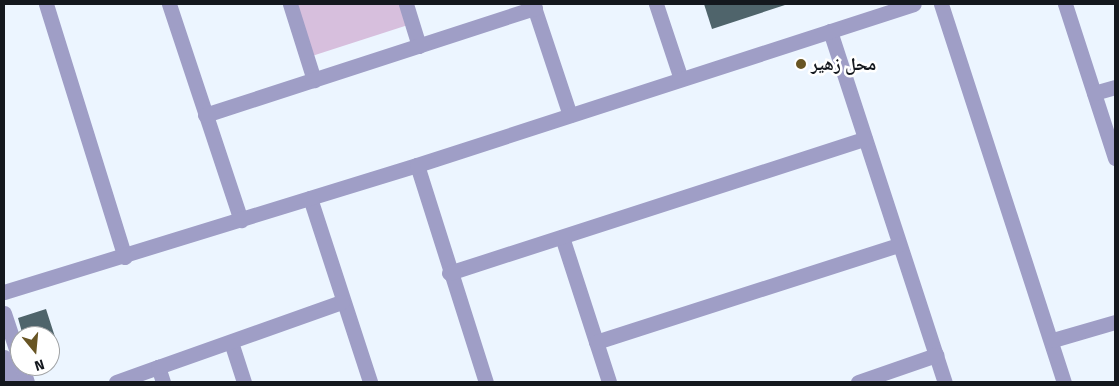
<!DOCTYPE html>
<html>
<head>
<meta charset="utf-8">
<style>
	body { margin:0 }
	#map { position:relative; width:1119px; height:386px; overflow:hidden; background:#ecf5ff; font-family:"Fira Sans","Noto Naskh Arabic",sans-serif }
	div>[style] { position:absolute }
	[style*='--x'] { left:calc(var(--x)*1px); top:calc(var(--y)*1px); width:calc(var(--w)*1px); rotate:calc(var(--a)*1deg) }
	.green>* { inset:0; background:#d7bfdd }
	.building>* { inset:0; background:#4f646b }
	.minor>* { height:15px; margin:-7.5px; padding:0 7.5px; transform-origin:7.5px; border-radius:7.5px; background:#9f9ec6 }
	.dots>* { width:14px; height:14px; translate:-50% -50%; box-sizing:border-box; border:2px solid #fff; border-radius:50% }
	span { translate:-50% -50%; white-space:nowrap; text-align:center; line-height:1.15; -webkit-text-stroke:5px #fff; paint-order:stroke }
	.poi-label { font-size:18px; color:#14181e; font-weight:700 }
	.left { translate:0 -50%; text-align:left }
	.frame { position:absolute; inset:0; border:5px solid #14181e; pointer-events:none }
	.north { position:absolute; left:10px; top:326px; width:50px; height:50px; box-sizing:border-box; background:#fff; border:1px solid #a1a3a5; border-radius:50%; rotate:163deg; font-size:14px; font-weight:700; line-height:20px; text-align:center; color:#14181e }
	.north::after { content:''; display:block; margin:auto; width:18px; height:22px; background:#685524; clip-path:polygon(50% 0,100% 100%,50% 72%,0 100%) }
</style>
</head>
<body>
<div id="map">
	<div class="green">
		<div style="clip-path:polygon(296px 4px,401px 4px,408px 25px,312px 56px)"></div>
	</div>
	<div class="building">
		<div style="clip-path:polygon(704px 4px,788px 4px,712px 29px)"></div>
		<div style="clip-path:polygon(46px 309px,56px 340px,50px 342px,50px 336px,23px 336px,18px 318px)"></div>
	</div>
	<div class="minor">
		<div style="--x:46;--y:4;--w:265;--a:72.7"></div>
		<div style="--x:169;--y:4;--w:228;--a:71.6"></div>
		<div style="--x:290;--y:4;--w:80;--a:72.5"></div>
		<div style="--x:406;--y:4;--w:44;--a:72.8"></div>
		<div style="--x:533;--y:4;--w:117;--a:71.6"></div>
		<div style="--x:656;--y:4;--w:79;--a:71.6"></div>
		<div style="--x:941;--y:4;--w:398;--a:72"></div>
		<div style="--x:1065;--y:4;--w:162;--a:72"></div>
		<div style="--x:830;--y:31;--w:369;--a:71.9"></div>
		<div style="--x:1094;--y:93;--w:22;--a:-16"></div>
		<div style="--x:205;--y:115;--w:347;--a:-18"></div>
		<div style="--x:417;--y:165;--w:228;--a:72.4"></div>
		<div style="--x:310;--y:198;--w:194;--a:71.9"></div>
		<div style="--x:562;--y:237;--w:152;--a:72"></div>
		<div style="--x:449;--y:273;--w:437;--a:-17.9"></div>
		<div style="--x:4;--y:292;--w:432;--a:-17.1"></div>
		<div style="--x:417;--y:165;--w:522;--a:-17.95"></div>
		<div style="--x:4;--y:313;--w:51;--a:71.6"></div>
		<div style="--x:1053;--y:340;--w:65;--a:-16.2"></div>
		<div style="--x:231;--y:342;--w:42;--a:72"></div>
		<div style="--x:596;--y:342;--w:318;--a:-17.8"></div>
		<div style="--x:4;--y:357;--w:26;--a:72"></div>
		<div style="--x:22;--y:366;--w:17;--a:73"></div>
		<div style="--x:116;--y:382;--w:45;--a:-19.7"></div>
		<div style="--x:163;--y:382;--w:16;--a:-108"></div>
		<div style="--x:158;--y:367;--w:195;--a:-19.5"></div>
		<div style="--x:858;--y:382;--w:83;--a:-19.1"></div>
	</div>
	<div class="dots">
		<div style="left:801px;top:64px;background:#685524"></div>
	</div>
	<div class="poi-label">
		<span class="left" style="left:811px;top:64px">محل زهير</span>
	</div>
	<div class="frame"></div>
	<div class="north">N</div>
</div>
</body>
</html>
